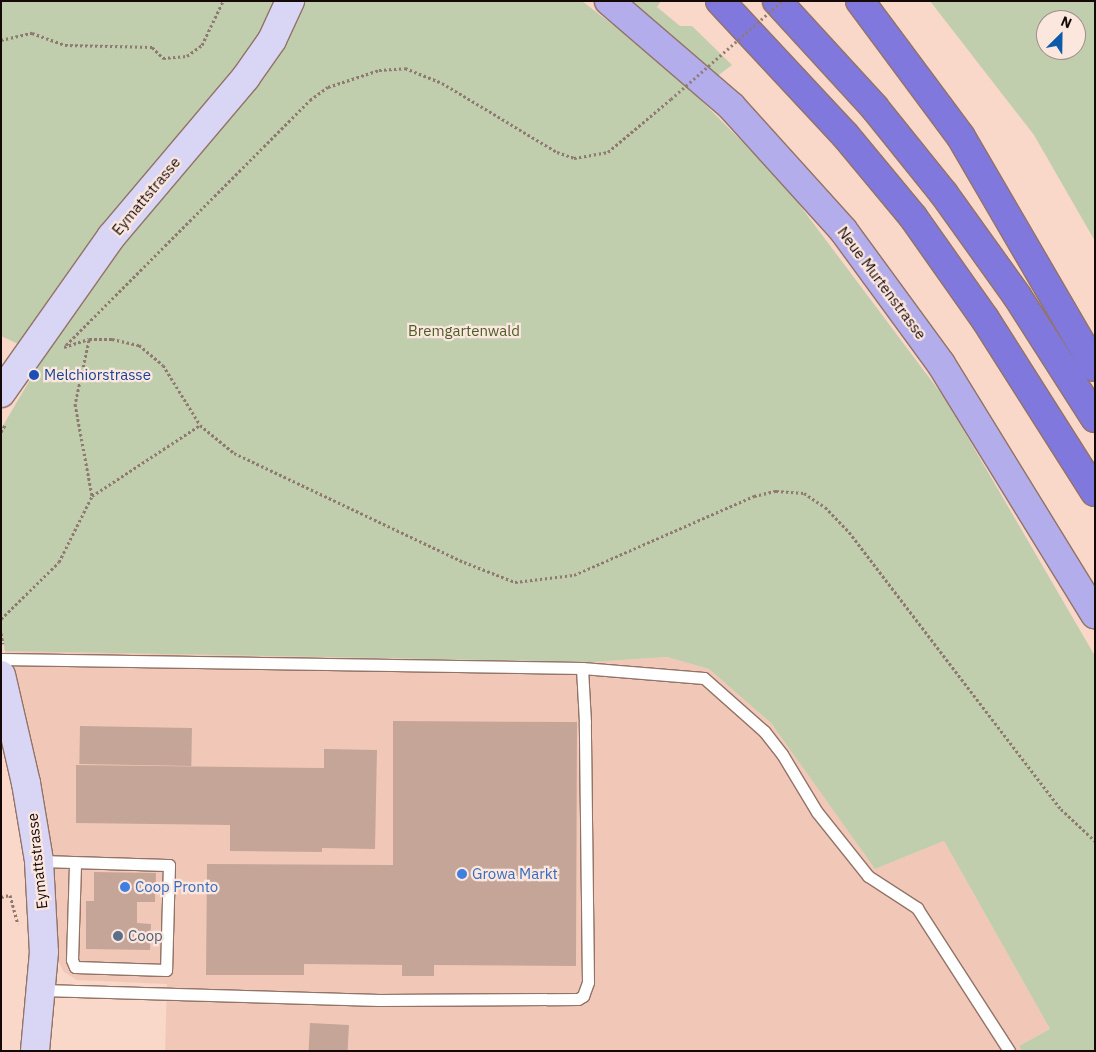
<!DOCTYPE html>
<html>
<head>
<meta charset="utf-8">
<style>
	body { margin:0 }
	#map { position:relative; width:1096px; height:1052px; overflow:hidden; background:#f9d7c9; font-family:"IBM Plex Sans",sans-serif }
	div>[style] { position:absolute }
	[style*='--x'] { left:calc(var(--x)*1px); top:calc(var(--y)*1px); width:calc(var(--w)*1px); rotate:calc(var(--a)*1deg) }
	.built>* { inset:0; background:#f1c8b7 }
	.green>* { inset:0; background:#c0ceae }
	.building>* { inset:0; background:#c5a597; transform-origin:0 0 }
	.path>* { height:3px; margin-top:-1.5px; transform-origin:0; background:repeating-linear-gradient(90deg,#907970 0 2.5px,transparent 0 5px) }
	.roads { filter:drop-shadow(1px 0 #927367) drop-shadow(-1px 0 #927367) drop-shadow(0 1px #927367) drop-shadow(0 -1px #927367) }
	.lane>* { height:11px; margin:-5.5px; padding:0 5.5px; transform-origin:5.5px; border-radius:5.5px; background:#fff }
	.secondary>* { height:28px; margin:-14px; padding:0 14px; transform-origin:14px; border-radius:14px; background:#d9d6f5 }
	.primary>* { height:28px; margin:-14px; padding:0 14px; transform-origin:14px; border-radius:14px; background:#b3aeeb }
	.highway>* { height:28px; margin:-14px; padding:0 14px; transform-origin:14px; border-radius:14px; background:#8178dd }
	.path-bridge>* { height:3px; margin-top:-1.5px; transform-origin:0; background:repeating-linear-gradient(90deg,#907970 0 2.5px,transparent 0 5px) }
	.dots>* { width:14px; height:14px; translate:-50% -50%; box-sizing:border-box; border:2px solid #fce7df; border-radius:50% }
	span { translate:-50% -50%; white-space:nowrap; text-align:center; line-height:1.15; -webkit-text-stroke:4.5px #fce7df; paint-order:stroke }
	.street-label { font-size:15px; color:#140906 }
	.park-label { font-size:15px; color:#495f27 }
	.transit-label { font-size:15px; color:#164399 }
	.left { translate:0 -50%; text-align:left }
	.shop-label { font-size:15px; color:#366cbe }
	.service-label { font-size:15px; color:#4e5e75 }
	.frame { position:absolute; inset:0; border:2px solid #140906; pointer-events:none }
	.north { position:absolute; left:1036px; top:10px; width:50px; height:50px; box-sizing:border-box; background:#fce7df; border:1px solid #9f8e88; border-radius:50%; rotate:23deg; font-size:14px; font-weight:700; line-height:20px; text-align:center; color:#140906 }
	.north::after { content:''; display:block; margin:auto; width:18px; height:22px; background:#0c5aa9; clip-path:polygon(50% 0,100% 100%,50% 72%,0 100%) }
</style>
</head>
<body>
<div id="map">
	<div class="built">
		<div style="clip-path:polygon(5px 651px,592px 662px,667px 657px,709px 669px,771px 723px,875px 869px,944px 841px,1050px 1029px,1019px 1046px,1022px 1051px,165px 1051px,167px 984px,77px 980px,64px 972px,56px 958px,36px 781px)"></div>
	</div>
	<div class="green">
		<div style="clip-path:polygon(1px 1px,582px 1px,669px 68px,783px 183px,946px 400px,1095px 656px,1095px 1051px,1022px 1051px,1019px 1046px,1050px 1029px,944px 841px,875px 869px,771px 723px,709px 669px,667px 657px,592px 662px,5px 651px,1px 629px,1px 429px,44px 356px,1px 336px)"></div>
		<div style="clip-path:polygon(628px 1px,661px 1px,657px 7px,680px 26px,692px 26px,732px 65px,716px 77px)"></div>
		<div style="clip-path:polygon(evenodd,930px 1px,1095px 1px,1095px 241px,1034px 135px,930px 1px,1046px 20px,1076px 20px,1076px 50px,1046px 50px,1046px 20px)"></div>
	</div>
	<div class="building">
		<div style="clip-path:polygon(393px 721px,577px 722px,576px 966px,434px 965px,434px 976px,402px 976px,402px 965px,304px 964px,304px 975px,206px 975px,207px 864px,393px 865px)"></div>
		<div style="left:80px;top:726px;width:112px;height:38px;rotate:1deg"></div>
		<div style="clip-path:polygon(324px 749px,377px 750px,375px 849px,322px 848px,322px 852px,230px 851px,230px 825px,76px 823px,76px 765px,324px 768px)"></div>
		<div style="clip-path:polygon(94px 872px,156px 873px,155px 902px,137px 902px,137px 923px,151px 924px,150px 950px,86px 949px,86px 901px,94px 901px)"></div>
		<div style="left:310px;top:1023px;width:39px;height:28px;rotate:3deg"></div>
	</div>
	<div class="path">
		<div style="--x:1;--y:40;--w:32;--a:-13"></div>
		<div style="--x:32;--y:33;--w:35;--a:20"></div>
		<div style="--x:65;--y:45;--w:87;--a:1.3"></div>
		<div style="--x:152;--y:47;--w:16;--a:45"></div>
		<div style="--x:163;--y:58;--w:24;--a:-5"></div>
		<div style="--x:187;--y:56;--w:19;--a:-36"></div>
		<div style="--x:202;--y:45;--w:49;--a:-64.5"></div>
		<div style="--x:89;--y:340;--w:66;--a:102.3"></div>
		<div style="--x:75;--y:404;--w:94;--a:79.5"></div>
		<div style="--x:66;--y:345;--w:346;--a:-45.1"></div>
		<div style="--x:310;--y:100;--w:22;--a:-36"></div>
		<div style="--x:328;--y:87;--w:54;--a:-18.4"></div>
		<div style="--x:379;--y:70;--w:26;--a:-4"></div>
		<div style="--x:405;--y:68;--w:40;--a:22"></div>
		<div style="--x:442;--y:83;--w:134;--a:31"></div>
		<div style="--x:557;--y:152;--w:18;--a:19"></div>
		<div style="--x:574;--y:158;--w:35;--a:-10"></div>
		<div style="--x:608;--y:152;--w:82;--a:-40.1"></div>
		<div style="--x:64;--y:347;--w:26;--a:-18"></div>
		<div style="--x:89;--y:339;--w:23;--a:0"></div>
		<div style="--x:112;--y:339;--w:28;--a:13"></div>
		<div style="--x:139;--y:345;--w:31;--a:40"></div>
		<div style="--x:163;--y:365;--w:70;--a:58.3"></div>
		<div style="--x:200;--y:425;--w:44;--a:39.5"></div>
		<div style="--x:234;--y:453;--w:255;--a:25.4"></div>
		<div style="--x:464;--y:562;--w:55;--a:21.4"></div>
		<div style="--x:515;--y:582;--w:59;--a:-6.8"></div>
		<div style="--x:574;--y:575;--w:197;--a:-23.7"></div>
		<div style="--x:754;--y:496;--w:23;--a:-13"></div>
		<div style="--x:776;--y:491;--w:28;--a:4"></div>
		<div style="--x:804;--y:493;--w:25;--a:34"></div>
		<div style="--x:825;--y:507;--w:35;--a:46"></div>
		<div style="--x:849;--y:532;--w:349;--a:52.6"></div>
		<div style="--x:1061;--y:809;--w:47;--a:43.3"></div>
		<div style="--x:1;--y:432;--w:8;--a:-60"></div>
		<div style="--x:1;--y:619;--w:81;--a:-44.5"></div>
		<div style="--x:59;--y:562;--w:74;--a:-63.4"></div>
		<div style="--x:92;--y:496;--w:129;--a:-33.3"></div>
		<div style="--x:1;--y:633;--w:11;--a:80"></div>
		<div style="--x:1;--y:897;--w:9;--a:-13"></div>
		<div style="--x:10;--y:895;--w:30;--a:75"></div>
	</div>
	<div class="roads">
		<div class="lane">
			<div style="--x:1;--y:659;--w:581;--a:0.89"></div>
			<div style="--x:582;--y:668;--w:122;--a:4.7"></div>
			<div style="--x:704;--y:678;--w:80;--a:41.5"></div>
			<div style="--x:764;--y:731;--w:29;--a:52"></div>
			<div style="--x:782;--y:754;--w:68;--a:58.9"></div>
			<div style="--x:817;--y:812;--w:82;--a:51.4"></div>
			<div style="--x:868;--y:876;--w:59;--a:33.1"></div>
			<div style="--x:917;--y:908;--w:170;--a:57.2"></div>
			<div style="--x:39;--y:861;--w:130;--a:1.8"></div>
			<div style="--x:169;--y:865;--w:105;--a:91.6"></div>
			<div style="--x:166;--y:970;--w:91;--a:-178.1"></div>
			<div style="--x:75;--y:967;--w:8;--a:-113"></div>
			<div style="--x:72;--y:960;--w:98;--a:-88.2"></div>
			<div style="--x:42;--y:990;--w:337;--a:1.7"></div>
			<div style="--x:379;--y:1000;--w:199;--a:-0.3"></div>
			<div style="--x:578;--y:999;--w:6;--a:-31"></div>
			<div style="--x:583;--y:996;--w:15;--a:-70"></div>
			<div style="--x:588;--y:982;--w:260;--a:-90.7"></div>
			<div style="--x:585;--y:722;--w:54;--a:-93.2"></div>
		</div>
		<div class="secondary">
			<div style="--x:1;--y:393;--w:191;--a:-54.8"></div>
			<div style="--x:111;--y:237;--w:209;--a:-49.8"></div>
			<div style="--x:246;--y:77;--w:45;--a:-54.9"></div>
			<div style="--x:272;--y:40;--w:43;--a:-65.2"></div>
			<div style="--x:1;--y:675;--w:111;--a:77"></div>
			<div style="--x:26;--y:783;--w:79;--a:80.5"></div>
			<div style="--x:39;--y:861;--w:91;--a:86.9"></div>
			<div style="--x:44;--y:952;--w:99;--a:95.2"></div>
		</div>
		<div class="primary">
			<div style="--x:609;--y:1;--w:161;--a:40.7"></div>
			<div style="--x:731;--y:106;--w:167;--a:47.9"></div>
			<div style="--x:843;--y:230;--w:166;--a:53.8"></div>
			<div style="--x:941;--y:364;--w:294;--a:58.4"></div>
		</div>
		<div class="highway">
			<div style="--x:720;--y:1;--w:183;--a:47"></div>
			<div style="--x:845;--y:135;--w:107;--a:50.3"></div>
			<div style="--x:913;--y:217;--w:125;--a:54.8"></div>
			<div style="--x:985;--y:319;--w:205;--a:57.6"></div>
			<div style="--x:777;--y:1;--w:144;--a:47.5"></div>
			<div style="--x:874;--y:107;--w:112;--a:51.2"></div>
			<div style="--x:944;--y:194;--w:125;--a:54.4"></div>
			<div style="--x:1017;--y:296;--w:145;--a:57.4"></div>
			<div style="--x:860;--y:1;--w:169;--a:53.4"></div>
			<div style="--x:961;--y:137;--w:266;--a:59.8"></div>
		</div>
	</div>
	<div class="path-bridge">
		<div style="--x:671;--y:99;--w:148;--a:-41.4"></div>
	</div>
	<div class="dots">
		<div style="left:34px;top:375px;background:#1a4fb4"></div>
		<div style="left:462px;top:874px;background:#3f7fe0"></div>
		<div style="left:125px;top:887px;background:#3f7fe0"></div>
		<div style="left:118px;top:936px;background:#5c6f8a"></div>
	</div>
	<div class="street-label">
		<span style="left:146px;top:196px;rotate:-50deg">Eymattstrasse</span>
		<span style="left:882px;top:283px;rotate:53deg">Neue Murtenstrasse</span>
		<span style="left:37px;top:861px;rotate:-96deg">Eymattstrasse</span>
	</div>
	<div class="park-label">
		<span style="left:464px;top:331px">Bremgartenwald</span>
	</div>
	<div class="transit-label">
		<span class="left" style="left:44px;top:375px">Melchiorstrasse</span>
	</div>
	<div class="shop-label">
		<span class="left" style="left:472px;top:874px">Growa Markt</span>
		<span class="left" style="left:135px;top:887px">Coop Pronto</span>
	</div>
	<div class="service-label">
		<span class="left" style="left:128px;top:936px">Coop</span>
	</div>
	<div class="frame"></div>
	<div class="north">N</div>
</div>
</body>
</html>
